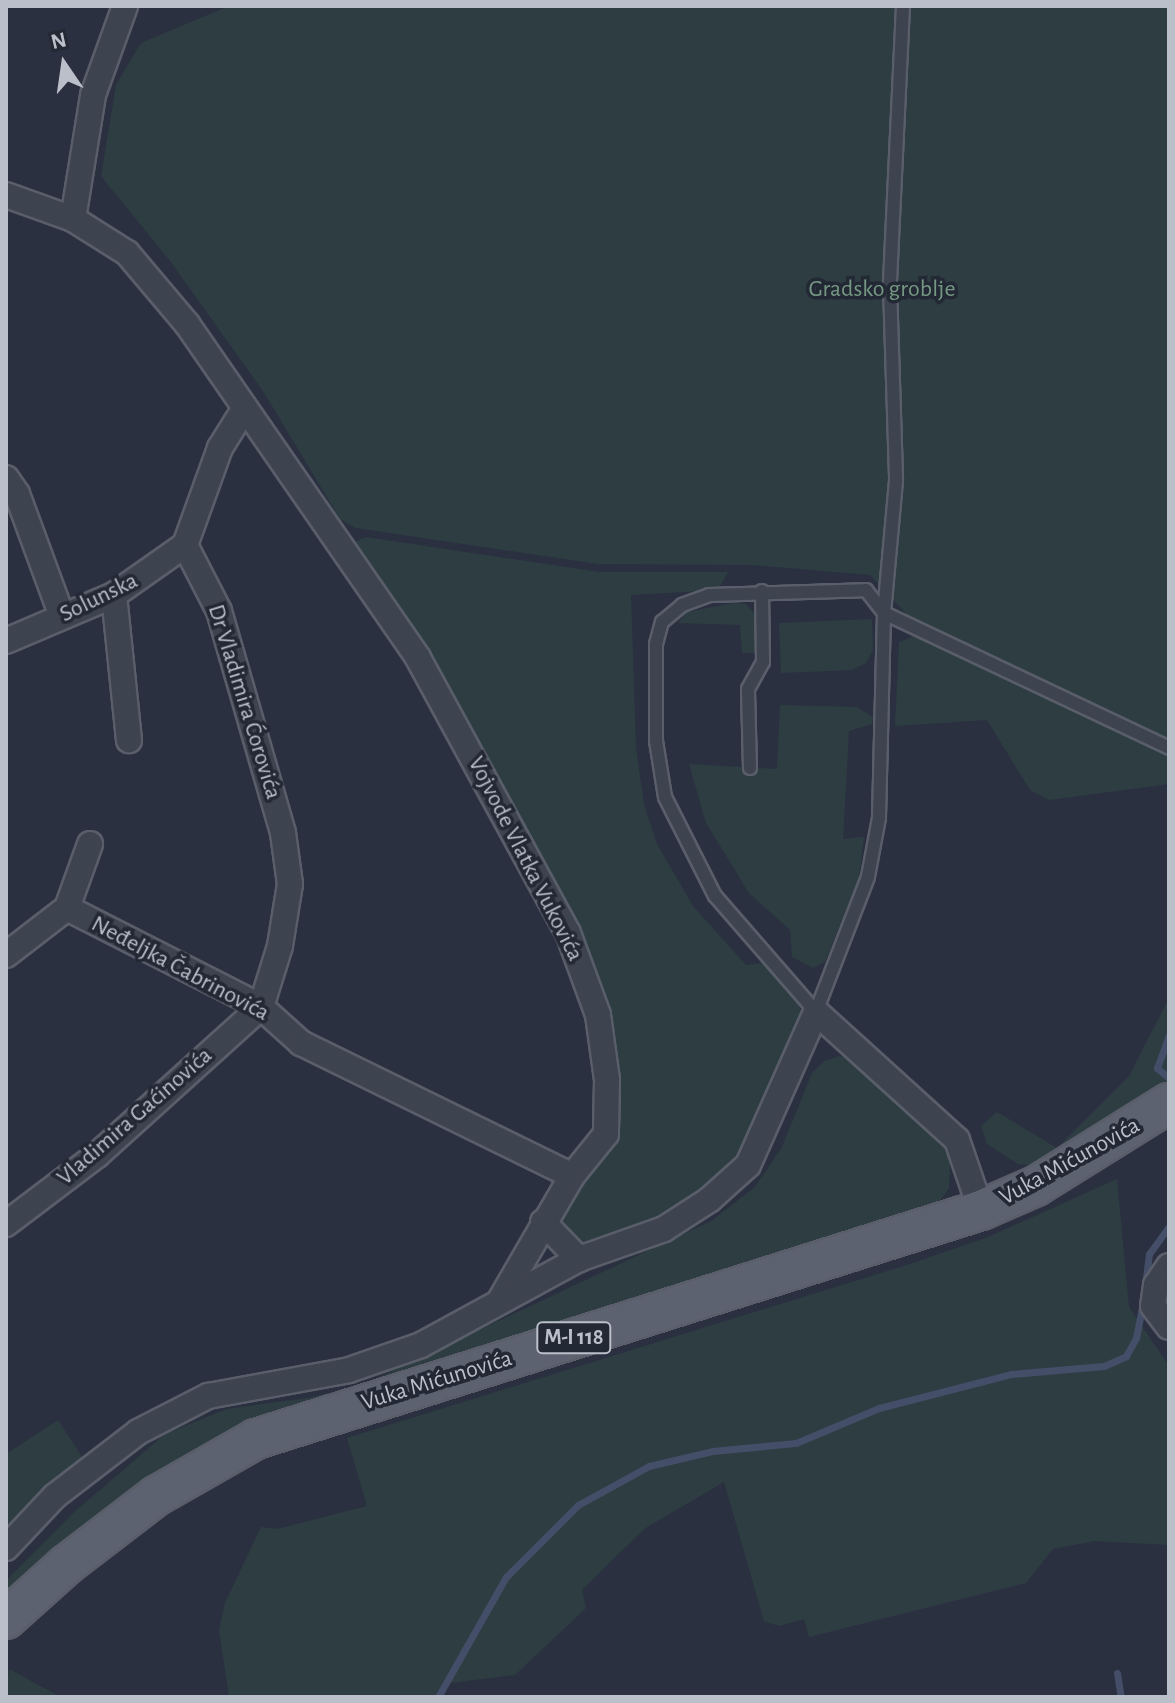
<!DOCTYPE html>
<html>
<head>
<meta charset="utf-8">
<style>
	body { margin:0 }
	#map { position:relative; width:1175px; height:1703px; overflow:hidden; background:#2a3040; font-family:"Alegreya Sans",sans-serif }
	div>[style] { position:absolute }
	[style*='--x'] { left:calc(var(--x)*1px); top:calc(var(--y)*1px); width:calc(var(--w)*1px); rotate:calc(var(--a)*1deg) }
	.green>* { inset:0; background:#2d3d42 }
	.stream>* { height:7px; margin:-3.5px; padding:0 3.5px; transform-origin:3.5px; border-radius:3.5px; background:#444e68 }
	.roads { filter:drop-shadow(2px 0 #595e6a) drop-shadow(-2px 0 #595e6a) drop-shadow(0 2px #595e6a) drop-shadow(0 -2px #595e6a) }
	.service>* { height:12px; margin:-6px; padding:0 6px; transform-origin:6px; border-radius:6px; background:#3e4350 }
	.minor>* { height:24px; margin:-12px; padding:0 12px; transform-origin:12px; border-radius:12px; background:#3e4350 }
	.primary>* { height:38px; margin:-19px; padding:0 19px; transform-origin:19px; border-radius:19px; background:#5c626f }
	span { translate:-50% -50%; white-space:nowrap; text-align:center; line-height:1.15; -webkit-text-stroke:7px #232835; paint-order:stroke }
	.shield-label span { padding:2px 6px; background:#232835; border:2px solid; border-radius:6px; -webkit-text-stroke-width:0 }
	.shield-label { font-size:22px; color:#bbbfca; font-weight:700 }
	.park-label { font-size:24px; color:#759882 }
	.street-label { font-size:24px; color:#bbbfca }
	.frame { position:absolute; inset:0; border:8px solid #bbbfca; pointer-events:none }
	.north { position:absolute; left:24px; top:24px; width:80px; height:80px; -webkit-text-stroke:6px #232835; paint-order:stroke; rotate:347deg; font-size:22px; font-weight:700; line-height:32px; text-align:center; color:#bbbfca }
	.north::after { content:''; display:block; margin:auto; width:28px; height:36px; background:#bbbfca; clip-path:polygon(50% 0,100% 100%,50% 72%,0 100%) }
</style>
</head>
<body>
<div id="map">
	<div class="green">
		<div style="clip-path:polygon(229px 6px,1169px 6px,1169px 739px,908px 616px,870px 575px,752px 565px,598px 564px,356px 528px,340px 519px,263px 391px,170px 261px,101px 176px,116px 85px,141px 43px)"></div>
		<div style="clip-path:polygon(366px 537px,599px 572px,728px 572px,718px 590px,631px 595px,636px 747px,644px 805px,657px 844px,693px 906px,746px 965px,763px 963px,796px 998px,804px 1019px,742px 1160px,662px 1223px,581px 1252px,554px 1219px,614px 1136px,602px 1014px,359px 557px,355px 542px)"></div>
		<div style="clip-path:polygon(733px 603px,746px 604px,756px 616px,758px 653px,742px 653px,740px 625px,678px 623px,687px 612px)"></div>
		<div style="clip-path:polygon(872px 619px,873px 650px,866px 663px,851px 670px,781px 673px,779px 623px)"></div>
		<div style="clip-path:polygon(914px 636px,1169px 753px,1169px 784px,1049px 800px,1030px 790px,987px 720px,895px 726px,899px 642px)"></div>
		<div style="clip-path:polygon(780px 705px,857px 707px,873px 717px,872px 724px,849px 731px,843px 839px,864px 837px,859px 878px,825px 962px,813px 968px,792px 957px,790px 930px,749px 893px,706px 823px,689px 764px,777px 769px)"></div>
		<div style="clip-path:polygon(1169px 998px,1169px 1093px,1041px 1166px,1018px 1164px,987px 1144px,981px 1126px,997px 1112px,1057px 1148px,1129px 1076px)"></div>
		<div style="clip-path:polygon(839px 1056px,855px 1058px,951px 1145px,949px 1188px,933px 1211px,231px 1441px,6px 1610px,6px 1581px,72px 1514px,165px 1434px,227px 1409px,313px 1397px,369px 1382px,711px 1221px,755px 1187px,782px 1147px,812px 1073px,824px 1061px)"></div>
		<div style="clip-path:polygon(1117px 1179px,1129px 1307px,1169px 1366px,1169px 1545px,1095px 1541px,1053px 1549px,1026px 1583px,809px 1637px,804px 1619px,779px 1626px,764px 1621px,724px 1482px,644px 1529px,582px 1590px,586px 1608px,515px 1675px,442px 1684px,438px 1697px,229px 1697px,219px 1630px,225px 1603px,261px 1527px,277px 1529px,367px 1506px,347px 1438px,910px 1264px,988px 1237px)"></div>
		<div style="clip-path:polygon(58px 1420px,85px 1461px,6px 1532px,6px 1454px)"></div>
		<div style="clip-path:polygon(9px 1669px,61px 1697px,6px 1697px)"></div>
	</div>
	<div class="stream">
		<div style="--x:1169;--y:1035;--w:35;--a:110"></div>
		<div style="--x:1157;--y:1068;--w:16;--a:40"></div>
		<div style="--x:1145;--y:1286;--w:32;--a:-83"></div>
		<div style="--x:1149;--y:1254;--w:34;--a:-54"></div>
		<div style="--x:1117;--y:1673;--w:24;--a:81"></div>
		<div style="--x:438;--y:1697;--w:138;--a:-60.5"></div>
		<div style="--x:506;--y:1577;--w:102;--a:-45"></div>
		<div style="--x:578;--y:1505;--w:81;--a:-28.8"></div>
		<div style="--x:649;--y:1466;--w:66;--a:-13.2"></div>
		<div style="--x:713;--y:1451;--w:83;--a:-5.5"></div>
		<div style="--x:796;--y:1443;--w:90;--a:-22.9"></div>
		<div style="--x:879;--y:1408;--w:136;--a:-14.4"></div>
		<div style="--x:1011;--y:1374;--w:93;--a:-4.9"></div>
		<div style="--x:1104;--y:1366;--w:24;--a:-24"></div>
		<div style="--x:1126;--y:1356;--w:21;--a:-61"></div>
		<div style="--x:1136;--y:1338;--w:37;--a:-79"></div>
	</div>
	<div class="roads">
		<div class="service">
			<div style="--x:903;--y:6;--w:280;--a:92.7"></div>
			<div style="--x:890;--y:286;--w:195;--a:88.2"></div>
			<div style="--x:896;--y:481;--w:133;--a:95.2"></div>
			<div style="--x:884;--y:613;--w:315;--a:25.3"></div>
			<div style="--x:866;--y:590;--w:29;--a:52"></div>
			<div style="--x:884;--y:613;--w:205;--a:91.4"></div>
			<div style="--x:879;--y:818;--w:60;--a:100.6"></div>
			<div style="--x:868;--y:877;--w:145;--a:111.1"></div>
			<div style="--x:816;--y:1012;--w:154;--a:-131"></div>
			<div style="--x:715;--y:896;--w:111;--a:-116.8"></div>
			<div style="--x:665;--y:797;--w:57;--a:-99.1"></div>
			<div style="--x:656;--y:741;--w:97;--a:-90"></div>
			<div style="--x:656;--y:644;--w:23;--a:-75"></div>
			<div style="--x:662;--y:622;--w:26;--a:-40"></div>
			<div style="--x:682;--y:605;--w:29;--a:-20"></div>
			<div style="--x:709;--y:595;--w:157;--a:-1.8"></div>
			<div style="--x:750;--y:768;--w:79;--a:-91.5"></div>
			<div style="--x:748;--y:689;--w:31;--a:-61"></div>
			<div style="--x:763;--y:662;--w:71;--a:-90.8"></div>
		</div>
		<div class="minor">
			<div style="--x:6;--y:195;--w:71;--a:19.7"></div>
			<div style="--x:73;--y:219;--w:64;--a:32.2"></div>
			<div style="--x:127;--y:253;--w:93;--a:49.8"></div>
			<div style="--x:187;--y:324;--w:406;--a:55.3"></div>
			<div style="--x:418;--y:658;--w:313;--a:61.4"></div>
			<div style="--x:568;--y:933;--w:87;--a:69.9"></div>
			<div style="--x:598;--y:1015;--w:66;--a:82.1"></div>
			<div style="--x:607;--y:1080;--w:54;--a:91.1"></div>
			<div style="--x:606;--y:1134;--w:54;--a:129"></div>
			<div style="--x:572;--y:1176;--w:143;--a:120.1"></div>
			<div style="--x:73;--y:219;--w:126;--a:-80.8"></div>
			<div style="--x:93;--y:95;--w:95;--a:-70.2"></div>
			<div style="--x:243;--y:411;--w:44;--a:121.9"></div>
			<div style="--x:220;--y:448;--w:103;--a:109.8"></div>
			<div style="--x:185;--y:545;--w:74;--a:62.7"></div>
			<div style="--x:219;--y:611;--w:231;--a:73.9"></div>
			<div style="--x:283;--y:833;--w:51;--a:82.2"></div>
			<div style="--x:290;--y:884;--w:63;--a:99.2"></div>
			<div style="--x:280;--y:946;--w:64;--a:107.3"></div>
			<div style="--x:6;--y:478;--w:19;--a:55"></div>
			<div style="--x:17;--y:494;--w:130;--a:69.8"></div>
			<div style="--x:114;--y:595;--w:146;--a:84.1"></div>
			<div style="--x:6;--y:641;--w:117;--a:-23.1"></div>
			<div style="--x:114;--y:595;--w:87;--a:-35.2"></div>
			<div style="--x:67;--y:908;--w:218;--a:27"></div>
			<div style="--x:261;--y:1007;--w:54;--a:42"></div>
			<div style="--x:301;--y:1043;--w:302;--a:26.1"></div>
			<div style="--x:67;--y:908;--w:68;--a:-70.2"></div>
			<div style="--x:6;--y:955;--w:77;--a:-37.6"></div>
			<div style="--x:543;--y:1222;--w:52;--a:45.8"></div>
			<div style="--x:6;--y:1224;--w:114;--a:-37.2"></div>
			<div style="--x:97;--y:1155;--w:221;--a:-42.1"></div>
			<div style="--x:1169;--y:1266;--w:23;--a:124"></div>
			<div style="--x:1156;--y:1285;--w:21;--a:98"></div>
			<div style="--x:1153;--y:1306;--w:26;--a:53"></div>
			<div style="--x:6;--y:1548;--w:71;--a:-46.7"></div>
			<div style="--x:55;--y:1496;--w:105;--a:-37.6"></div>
			<div style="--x:138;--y:1432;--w:79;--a:-27.2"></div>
			<div style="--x:208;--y:1396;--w:143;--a:-10.4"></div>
			<div style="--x:349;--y:1370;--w:76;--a:-19.1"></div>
			<div style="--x:421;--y:1345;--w:180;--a:-28.6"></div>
			<div style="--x:579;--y:1259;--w:90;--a:-19.4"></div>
			<div style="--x:664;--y:1229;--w:54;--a:-32.8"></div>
			<div style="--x:709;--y:1200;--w:52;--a:-41.9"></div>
			<div style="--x:748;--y:1165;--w:167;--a:-66"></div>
			<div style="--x:816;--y:1012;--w:190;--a:42.2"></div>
			<div style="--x:957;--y:1140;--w:74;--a:71.1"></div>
		</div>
		<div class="primary">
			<div style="--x:6;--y:1619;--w:81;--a:-42"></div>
			<div style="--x:66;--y:1565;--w:113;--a:-37.5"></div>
			<div style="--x:156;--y:1496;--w:115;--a:-29.7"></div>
			<div style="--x:256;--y:1439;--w:760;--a:-17.53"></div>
			<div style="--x:981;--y:1210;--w:60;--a:-23.6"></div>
			<div style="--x:1036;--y:1186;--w:157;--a:-32"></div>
		</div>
	</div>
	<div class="shield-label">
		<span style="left:574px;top:1338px">M-I 118</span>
	</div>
	<div class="park-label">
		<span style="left:882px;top:290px">Gradsko groblje</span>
	</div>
	<div class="street-label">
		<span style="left:99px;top:598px;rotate:-26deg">Solunska</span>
		<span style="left:244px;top:702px;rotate:73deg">Dr Vladimira Ćorovića</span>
		<span style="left:525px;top:859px;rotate:63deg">Vojvode Vlatka Vukovića</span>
		<span style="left:180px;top:969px;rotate:28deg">Neđeljka Čabrinovića</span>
		<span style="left:135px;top:1117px;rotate:-41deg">Vladimira Gaćinovića</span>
		<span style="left:1070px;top:1162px;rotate:-29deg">Vuka Mićunovića</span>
		<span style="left:437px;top:1381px;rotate:-17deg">Vuka Mićunovića</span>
	</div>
	<div class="frame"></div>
	<div class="north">N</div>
</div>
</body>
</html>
